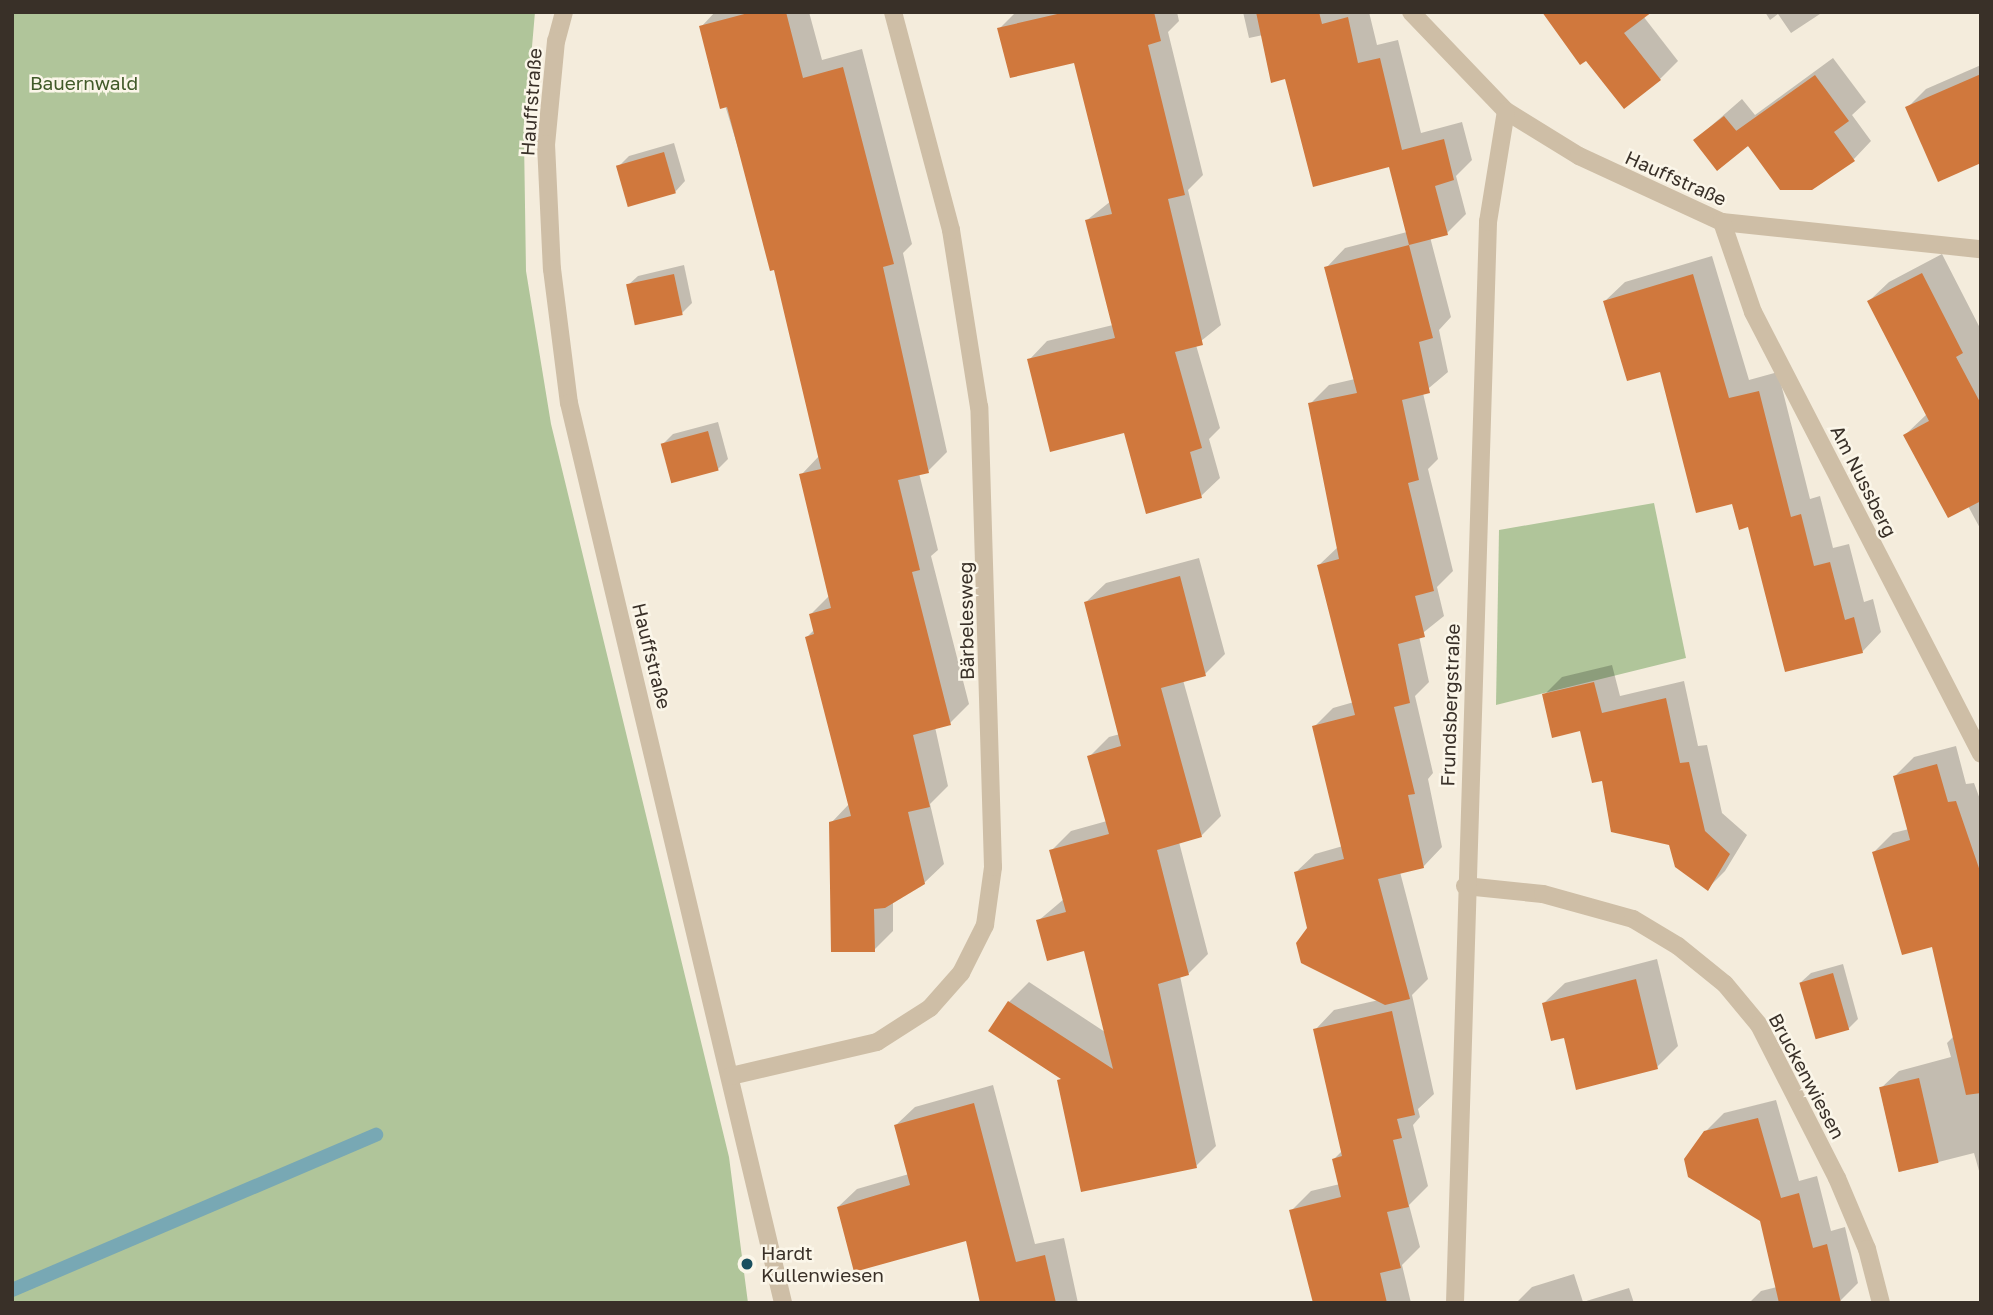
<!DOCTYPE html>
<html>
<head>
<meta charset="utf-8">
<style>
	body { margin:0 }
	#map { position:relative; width:1993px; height:1315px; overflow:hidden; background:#f4ecdc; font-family:"Golos Text",sans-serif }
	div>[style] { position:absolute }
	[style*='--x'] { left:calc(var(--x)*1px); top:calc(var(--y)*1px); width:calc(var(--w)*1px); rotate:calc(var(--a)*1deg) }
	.green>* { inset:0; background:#b0c59a }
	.shadow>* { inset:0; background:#0003 }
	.stream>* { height:14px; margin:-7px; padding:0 7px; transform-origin:7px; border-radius:7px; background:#78a8b4 }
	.building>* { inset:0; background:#d0783d; transform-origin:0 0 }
	.minor>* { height:18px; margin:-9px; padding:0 9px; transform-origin:9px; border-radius:9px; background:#cebea6 }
	.dots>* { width:19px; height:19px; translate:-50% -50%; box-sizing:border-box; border:4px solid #fbf6e9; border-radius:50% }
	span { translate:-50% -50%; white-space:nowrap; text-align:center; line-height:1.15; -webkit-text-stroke:5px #fbf6e9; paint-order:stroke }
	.park-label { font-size:19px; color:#415a29 }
	.street-label { font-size:19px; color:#393028 }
	.poi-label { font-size:19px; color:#393028 }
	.left { translate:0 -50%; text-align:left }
	.frame { position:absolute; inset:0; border:14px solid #393028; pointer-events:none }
</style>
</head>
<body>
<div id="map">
	<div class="green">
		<div style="clip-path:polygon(12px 12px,535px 12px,524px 139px,526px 271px,551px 424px,729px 1157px,748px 1303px,12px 1303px)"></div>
		<div style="clip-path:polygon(1654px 503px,1686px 658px,1496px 705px,1499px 530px)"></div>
	</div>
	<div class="shadow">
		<div style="clip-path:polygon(715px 12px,809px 12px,822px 60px,862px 49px,912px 244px,903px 253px,947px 452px,928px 471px,919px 473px,938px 550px,931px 556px,969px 704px,950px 723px,935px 727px,948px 786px,930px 804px,944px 864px,924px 883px,893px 902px,893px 931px,874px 950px,831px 823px,850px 803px,807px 637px,815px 629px,811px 614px,830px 595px,801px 475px,820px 455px,775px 268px,701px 27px)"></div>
		<div style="clip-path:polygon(1016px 12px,1177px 12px,1179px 21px,1168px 32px,1203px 175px,1188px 190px,1221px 325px,1196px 345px,1220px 428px,1209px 439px,1220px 478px,1201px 496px,1125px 431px,1029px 360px,1047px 341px,1113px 325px,1087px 220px,1111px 201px,1075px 61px,999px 29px)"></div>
		<div style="clip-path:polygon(1243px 12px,1369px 12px,1377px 45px,1398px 40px,1421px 133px,1462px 122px,1472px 160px,1456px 176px,1466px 214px,1447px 233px,1430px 237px,1451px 317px,1439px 330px,1448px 372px,1423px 393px,1438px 459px,1428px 469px,1453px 571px,1437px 587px,1444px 616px,1419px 636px,1429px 682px,1415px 696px,1433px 773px,1428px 779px,1442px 847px,1423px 867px,1400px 872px,1428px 979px,1412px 995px,1434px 1094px,1418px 1109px,1420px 1117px,1413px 1125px,1428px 1186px,1409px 1205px,1420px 1247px,1402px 1265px,1411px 1303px,1341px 1303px,1291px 1211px,1311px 1191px,1340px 1184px,1334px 1159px,1343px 1150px,1315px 1030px,1334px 1010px,1379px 1000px,1309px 929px,1295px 873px,1315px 854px,1343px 846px,1314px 727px,1333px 708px,1354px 702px,1319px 565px,1339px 546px,1310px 404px,1329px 385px,1355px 379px,1326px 268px,1345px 248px,1407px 232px,1390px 165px,1287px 77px,1263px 35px,1249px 38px)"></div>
		<div style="clip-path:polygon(1765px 12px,1823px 12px,1791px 33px,1778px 14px,1770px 20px)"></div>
		<div style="clip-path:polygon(1643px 16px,1678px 61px,1660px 79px,1586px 58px)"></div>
		<div style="clip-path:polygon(1833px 58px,1866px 102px,1852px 115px,1871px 141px,1854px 159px,1695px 140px,1742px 99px,1755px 115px)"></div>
		<div style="clip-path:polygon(1981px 65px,1981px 161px,1907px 108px,1926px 89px)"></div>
		<div style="clip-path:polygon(674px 143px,685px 181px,675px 192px,618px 167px,629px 156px)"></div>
		<div style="clip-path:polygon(1942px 254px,1981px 330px,1981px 530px,1968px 506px,1905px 435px,1927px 414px,1869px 301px,1889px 282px)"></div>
		<div style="clip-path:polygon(1712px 256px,1749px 380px,1778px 372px,1810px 499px,1820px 496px,1833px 548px,1849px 544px,1864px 602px,1873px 599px,1881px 632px,1862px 652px,1749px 525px,1661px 369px,1605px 301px,1625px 282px)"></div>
		<div style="clip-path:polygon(684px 265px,692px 303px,682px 313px,627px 286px,638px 276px)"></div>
		<div style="clip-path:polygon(718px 422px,728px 459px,718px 469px,663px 444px,673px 434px)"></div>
		<div style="clip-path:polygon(1199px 558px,1225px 654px,1205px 674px,1183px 680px,1221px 816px,1201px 836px,1179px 842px,1208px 954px,1188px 974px,1180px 976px,1216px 1146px,1196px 1166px,1059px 1081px,1062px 1078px,1009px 1002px,1029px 982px,1105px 1032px,1085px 949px,1038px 921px,1064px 899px,1051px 851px,1071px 831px,1107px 821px,1089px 757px,1109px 737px,1120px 734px,1086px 602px,1106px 583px)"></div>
		<div style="clip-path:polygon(1612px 665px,1620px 696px,1684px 681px,1698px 746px,1707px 745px,1722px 813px,1747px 835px,1725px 871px,1707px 889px,1671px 843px,1603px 779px,1582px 729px,1544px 695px,1562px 677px)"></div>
		<div style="clip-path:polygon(1956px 746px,1966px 784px,1974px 783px,1981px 802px,1981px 1178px,1974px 1153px,1899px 1172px,1880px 1089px,1899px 1071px,1951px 1057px,1947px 1043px,1954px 1036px,1933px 944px,1874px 852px,1893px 833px,1909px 829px,1895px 776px,1914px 757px)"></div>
		<div style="clip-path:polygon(1657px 959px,1678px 1046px,1657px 1067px,1565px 1036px,1544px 1003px,1565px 983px)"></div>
		<div style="clip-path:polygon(1843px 964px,1858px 1019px,1848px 1029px,1800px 983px,1811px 973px)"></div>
		<div style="clip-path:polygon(993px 1085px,1035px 1244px,1064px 1238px,1078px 1303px,982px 1303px,967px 1239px,838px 1207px,857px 1189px,909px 1174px,896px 1125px,915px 1107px)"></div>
		<div style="clip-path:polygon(1776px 1100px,1799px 1181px,1817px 1176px,1831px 1231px,1845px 1227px,1858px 1283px,1840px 1301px,1749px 1303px,1761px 1291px,1777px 1287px,1761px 1220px,1705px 1132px,1724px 1113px)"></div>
		<div style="clip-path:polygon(1574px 1274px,1583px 1302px,1629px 1288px,1634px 1303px,1516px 1303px,1532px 1287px)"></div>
	</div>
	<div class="stream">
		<div style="--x:12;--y:1290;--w:396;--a:-23.1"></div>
	</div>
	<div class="building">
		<div style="clip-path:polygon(752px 12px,786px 12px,803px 78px,843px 67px,894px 264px,883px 267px,929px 473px,898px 480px,920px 570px,912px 572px,951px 725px,913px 735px,930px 807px,908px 812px,925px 884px,885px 908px,874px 909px,875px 952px,831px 952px,829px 822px,851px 816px,805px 637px,814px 634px,809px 614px,831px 608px,799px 474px,821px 469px,774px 270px,770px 271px,727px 107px,720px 109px,699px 26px)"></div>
		<div style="clip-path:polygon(1066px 12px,1154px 12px,1161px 41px,1148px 45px,1185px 195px,1168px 199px,1203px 345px,1175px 352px,1202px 448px,1190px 452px,1202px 498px,1146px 514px,1124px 433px,1050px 452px,1027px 359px,1115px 338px,1085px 220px,1112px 214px,1074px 63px,1010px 78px,997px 28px)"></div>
		<div style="clip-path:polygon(1256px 12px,1319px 12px,1322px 24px,1348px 17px,1358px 63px,1380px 58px,1402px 150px,1444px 139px,1454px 180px,1435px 186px,1448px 235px,1409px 245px,1389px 167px,1313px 187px,1285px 79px,1271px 83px)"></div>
		<div style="clip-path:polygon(1542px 12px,1652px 12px,1624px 33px,1661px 80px,1624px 109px,1586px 61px,1580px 65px)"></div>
		<div style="clip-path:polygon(1981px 74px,1981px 163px,1938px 182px,1905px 107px)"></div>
		<div style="clip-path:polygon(1815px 75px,1849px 121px,1834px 132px,1855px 161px,1812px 190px,1780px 190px,1748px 146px,1717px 171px,1693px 140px,1724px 116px,1743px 139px,1736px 131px)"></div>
		<div style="left:664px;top:152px;width:43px;height:50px;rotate:74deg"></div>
		<div style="clip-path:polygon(1409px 245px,1433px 338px,1419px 342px,1430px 393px,1402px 400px,1419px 480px,1408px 483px,1434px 591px,1415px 596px,1425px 637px,1398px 644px,1410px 703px,1394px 707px,1415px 794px,1408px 795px,1424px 868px,1378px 879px,1410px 999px,1385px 1005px,1301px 963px,1296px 943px,1307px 928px,1294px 872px,1344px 859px,1312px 726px,1355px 715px,1317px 565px,1339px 559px,1308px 403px,1357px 393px,1324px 267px)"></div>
		<div style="clip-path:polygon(1922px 273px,1963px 353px,1956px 357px,1981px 404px,1981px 501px,1948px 518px,1903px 435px,1929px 421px,1867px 301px)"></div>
		<div style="left:674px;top:274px;width:42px;height:49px;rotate:78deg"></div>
		<div style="clip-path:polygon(1693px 274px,1729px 398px,1759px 391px,1791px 517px,1801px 514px,1814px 566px,1830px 562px,1845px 620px,1854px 617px,1863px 653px,1785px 672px,1748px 527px,1739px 530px,1732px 504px,1696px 513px,1660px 372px,1627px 381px,1603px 301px)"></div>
		<div style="left:708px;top:431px;width:41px;height:49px;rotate:75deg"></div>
		<div style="clip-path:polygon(1180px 576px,1206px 676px,1161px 688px,1202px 837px,1157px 850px,1189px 975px,1158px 984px,1197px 1168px,1081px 1192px,1057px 1080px,1061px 1079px,988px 1031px,1008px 1001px,1113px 1069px,1084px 951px,1047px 961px,1036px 920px,1066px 912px,1049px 850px,1109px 834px,1087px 756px,1121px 746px,1084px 602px)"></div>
		<div style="clip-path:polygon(1594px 682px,1602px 713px,1666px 698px,1680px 763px,1689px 762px,1705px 831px,1730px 854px,1708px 891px,1675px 867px,1669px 845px,1611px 832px,1602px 781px,1592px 783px,1580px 731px,1552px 738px,1542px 694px)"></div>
		<div style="clip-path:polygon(1937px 764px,1948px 802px,1956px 801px,1981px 874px,1981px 1093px,1966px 1095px,1932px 947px,1902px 955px,1872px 852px,1910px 840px,1893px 776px)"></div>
		<div style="left:1833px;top:973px;width:59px;height:35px;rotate:74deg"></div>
		<div style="clip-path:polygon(1636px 979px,1658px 1069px,1576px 1090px,1564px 1038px,1551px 1041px,1542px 1003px)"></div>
		<div style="clip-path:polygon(1392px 1011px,1415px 1115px,1397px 1119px,1402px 1138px,1393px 1140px,1409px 1207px,1387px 1212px,1401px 1268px,1380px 1273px,1387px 1303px,1313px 1303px,1289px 1210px,1341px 1197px,1332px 1159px,1342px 1156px,1313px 1029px)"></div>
		<div style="left:1919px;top:1078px;width:87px;height:41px;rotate:77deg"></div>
		<div style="clip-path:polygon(974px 1103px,1016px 1262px,1045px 1255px,1056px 1303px,980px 1303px,966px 1241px,854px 1272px,837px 1207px,910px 1185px,894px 1125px)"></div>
		<div style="clip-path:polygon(1758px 1118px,1781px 1198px,1799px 1193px,1813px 1248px,1827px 1244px,1841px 1303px,1779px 1303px,1760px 1221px,1688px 1177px,1684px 1159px,1704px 1131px)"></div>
	</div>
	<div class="minor">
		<div style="--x:564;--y:12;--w:30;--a:105"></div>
		<div style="--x:556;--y:41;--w:103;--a:95.5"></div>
		<div style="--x:546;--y:144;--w:125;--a:87.3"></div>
		<div style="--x:552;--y:269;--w:135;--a:82.8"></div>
		<div style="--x:569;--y:403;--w:925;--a:76.62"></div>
		<div style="--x:1411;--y:12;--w:137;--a:46.2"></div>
		<div style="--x:1506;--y:111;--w:86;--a:31.7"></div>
		<div style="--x:1579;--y:156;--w:157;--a:24.8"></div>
		<div style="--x:1722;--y:222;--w:260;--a:6"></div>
		<div style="--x:1722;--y:222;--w:95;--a:71"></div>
		<div style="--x:1753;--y:312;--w:497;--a:62.7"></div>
		<div style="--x:1465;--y:886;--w:78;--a:5.9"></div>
		<div style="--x:1543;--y:894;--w:93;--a:15.5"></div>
		<div style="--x:1633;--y:919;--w:52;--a:31"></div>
		<div style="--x:1678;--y:946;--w:60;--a:39"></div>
		<div style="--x:1725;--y:984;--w:53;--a:50.3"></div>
		<div style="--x:1759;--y:1025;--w:172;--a:63"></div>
		<div style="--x:1837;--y:1178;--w:77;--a:67.1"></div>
		<div style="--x:1867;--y:1249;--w:56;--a:75.5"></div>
		<div style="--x:731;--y:1076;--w:150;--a:-13.1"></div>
		<div style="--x:877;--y:1042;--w:63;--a:-32.7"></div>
		<div style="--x:930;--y:1008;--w:47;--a:-48.5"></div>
		<div style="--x:961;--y:973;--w:54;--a:-63.4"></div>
		<div style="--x:985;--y:925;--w:59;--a:-82.1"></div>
		<div style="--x:993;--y:867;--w:460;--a:-91.7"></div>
		<div style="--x:979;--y:407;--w:179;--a:-99"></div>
		<div style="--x:951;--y:230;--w:226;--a:-104.9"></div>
		<div style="--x:1455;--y:1303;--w:1082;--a:-88.25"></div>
		<div style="--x:1488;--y:222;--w:112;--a:-80.8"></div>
	</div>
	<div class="dots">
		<div style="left:747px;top:1264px;background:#194f5f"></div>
	</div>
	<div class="park-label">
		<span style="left:84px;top:83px">Bauernwald</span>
	</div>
	<div class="street-label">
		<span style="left:531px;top:102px;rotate:-86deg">Hauffstraße</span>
		<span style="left:1676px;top:178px;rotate:24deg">Hauffstraße</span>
		<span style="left:1864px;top:481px;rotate:63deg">Am Nussberg</span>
		<span style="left:966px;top:621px;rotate:-91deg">Bärbelesweg</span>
		<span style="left:652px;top:656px;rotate:76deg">Hauffstraße</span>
		<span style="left:1450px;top:705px;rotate:-88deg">Frundsbergstraße</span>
		<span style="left:1807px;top:1076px;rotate:62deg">Bruckenwiesen</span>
	</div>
	<div class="poi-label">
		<span class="left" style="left:761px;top:1264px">Hardt<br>Kullenwiesen</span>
	</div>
	<div class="frame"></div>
</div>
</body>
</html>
